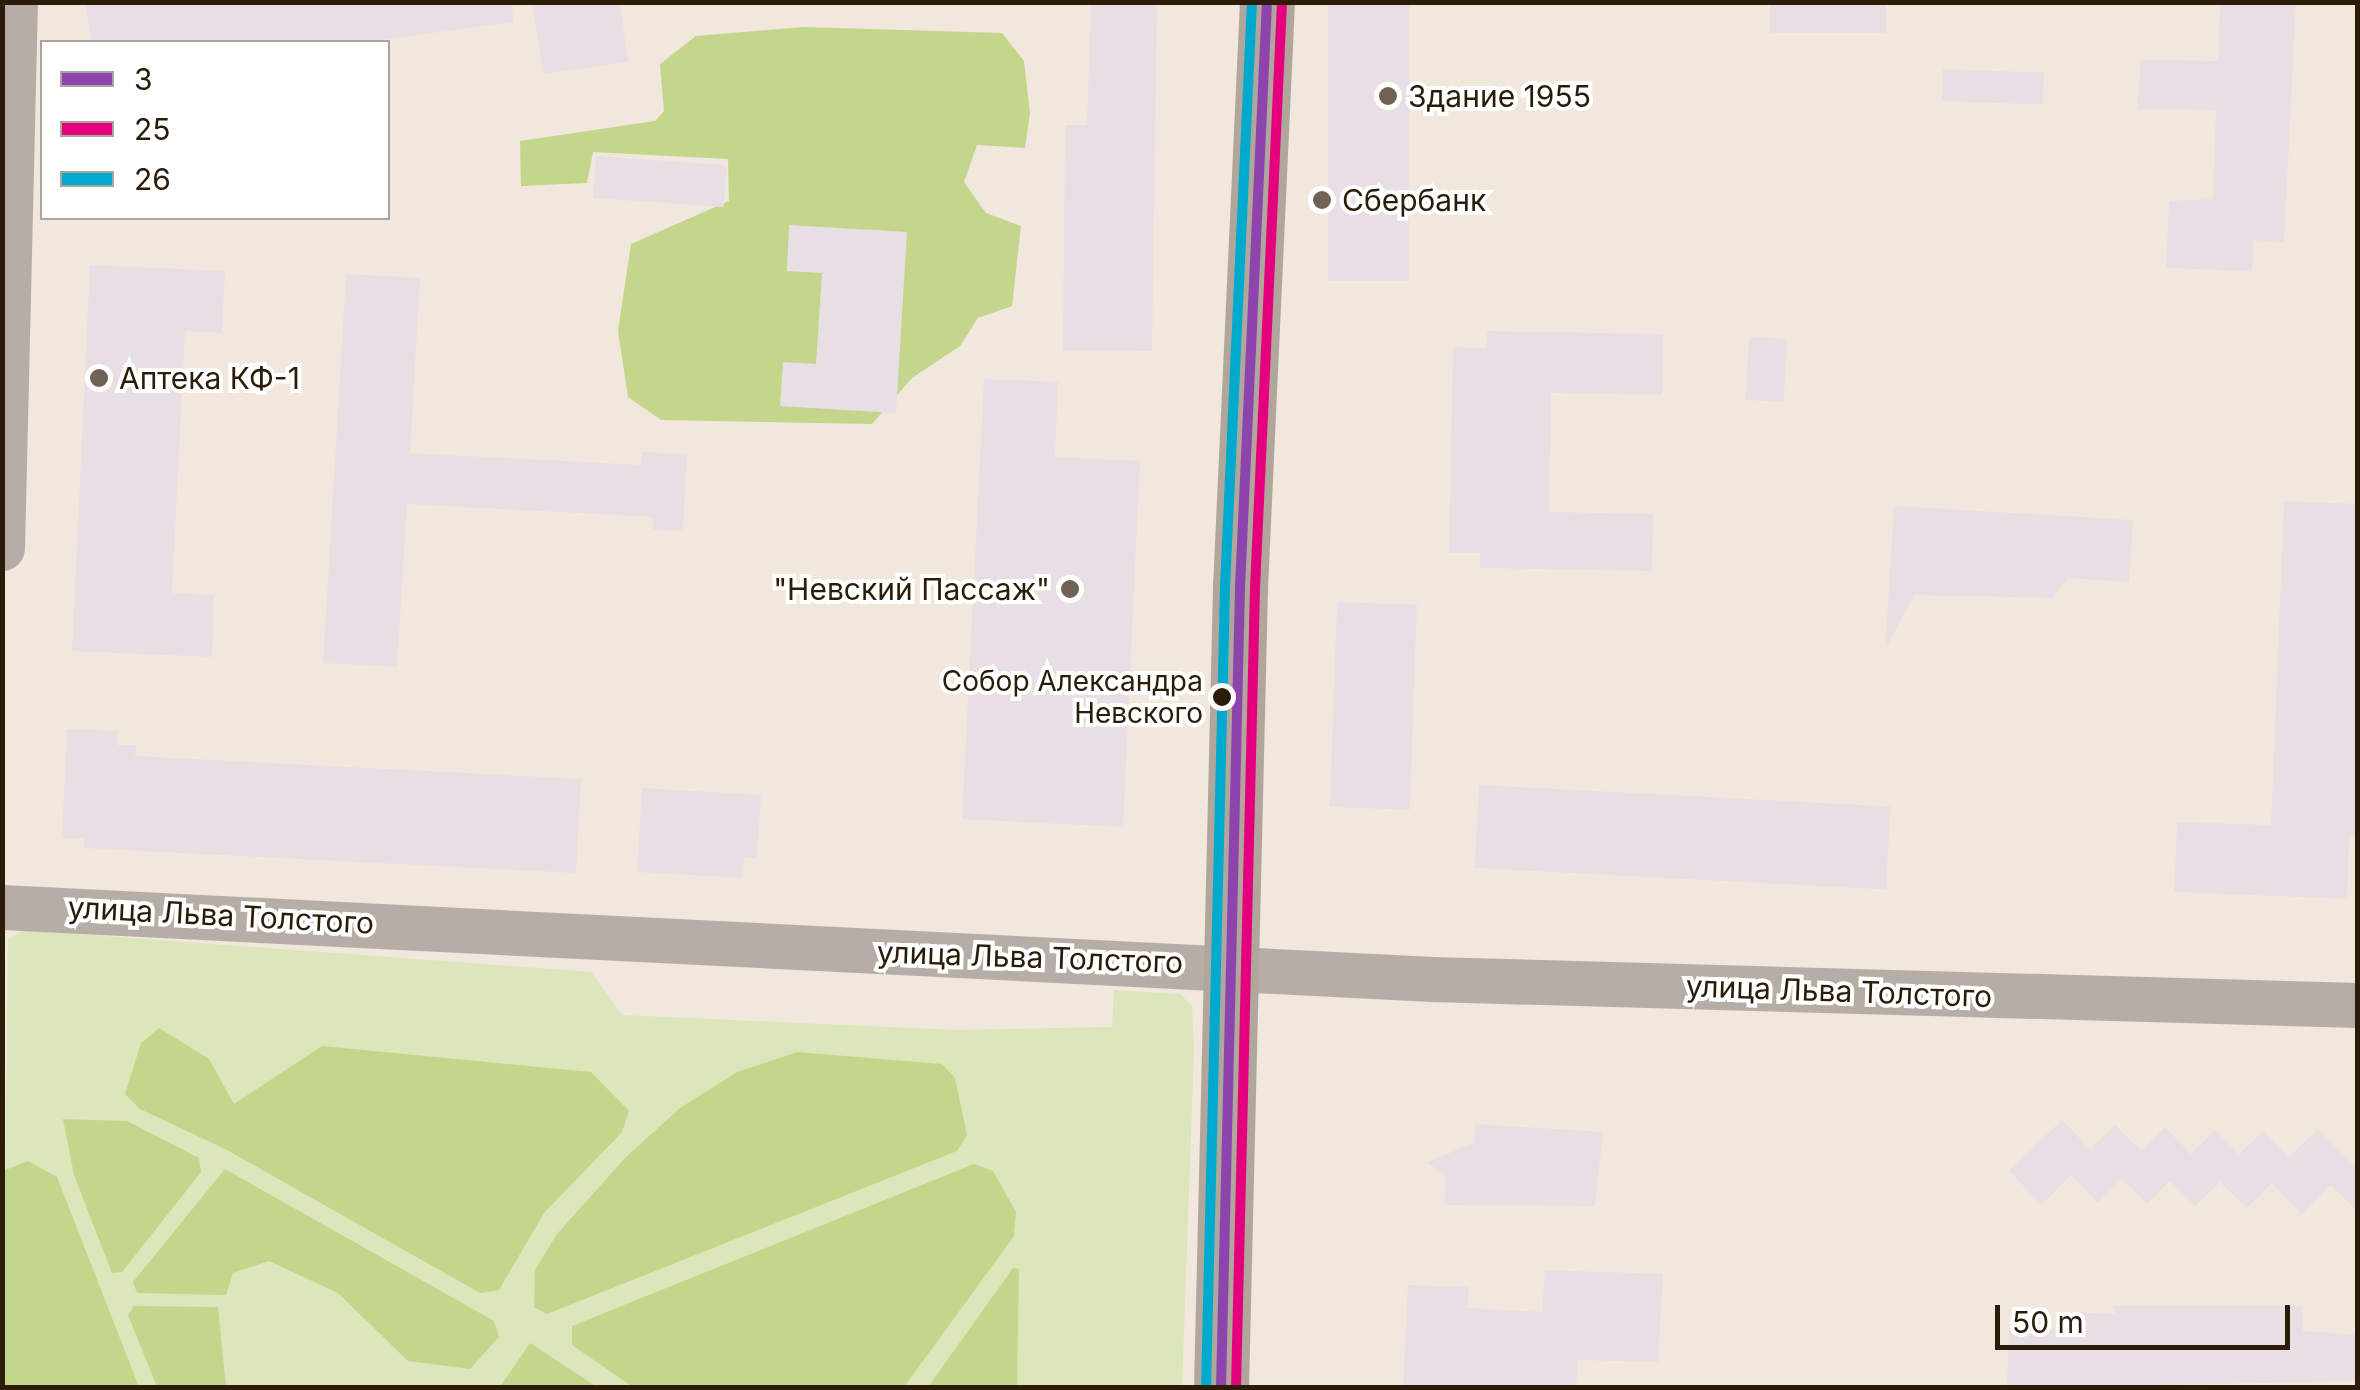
<!DOCTYPE html>
<html>
<head>
<meta charset="utf-8">
<style>
	body { margin:0 }
	#map { position:relative; width:2360px; height:1390px; overflow:hidden; background:#f1e7dd; font-family:Inter,sans-serif }
	div>[style] { position:absolute }
	[style*='--x'] { left:calc(var(--x)*1px); top:calc(var(--y)*1px); width:calc(var(--w)*1px); rotate:calc(var(--a)*1deg) }
	.green>* { inset:0; background:#dbe6ba }
	.forest>* { inset:0; background:#c3d68c }
	.building>* { inset:0; background:#e8dfe4; transform-origin:0 0 }
	.minor>* { height:45px; margin:-22.5px; padding:0 22.5px; transform-origin:22.5px; border-radius:22.5px; background:#b6aea6 }
	.major>* { height:55px; margin:-27.5px; padding:0 27.5px; transform-origin:27.5px; border-radius:27.5px; background:#b0a69c }
	.bus-1>* { height:10px; margin:-5px; padding:0 5px; transform-origin:5px; border-radius:5px; background:#8e44ad }
	.bus-2>* { height:10px; margin:-5px; padding:0 5px; transform-origin:5px; border-radius:5px; background:#e5007d }
	.bus-3>* { height:10px; margin:-5px; padding:0 5px; transform-origin:5px; border-radius:5px; background:#00a9ce }
	.dots>* { width:28px; height:28px; translate:-50% -50%; box-sizing:border-box; border:5px solid #fff; border-radius:50% }
	span { translate:-50% -50%; white-space:nowrap; text-align:center; line-height:1.15; -webkit-text-stroke:8px #fff; paint-order:stroke }
	.bus-label { font-size:28px; color:#2b1b09 }
	.right { translate:-100% -50%; text-align:right }
	.poi-label { font-size:30px; color:#2b1b09 }
	.left { translate:0 -50%; text-align:left }
	.street-label { font-size:30px; color:#2b1b09 }
	.frame { position:absolute; inset:0; border:5px solid #2b1b09; pointer-events:none }
	.legend { position:absolute; left:40px; top:40px; width:350px; height:180px; box-sizing:border-box; background:#fff; border:2px solid #aaa49d; margin:0; padding:12px 18px; list-style:none; font-size:30px; color:#2b1b09 }
	.legend li { display:flex; align-items:center; gap:20px; height:50px }
	.legend b { width:50px; border:2px solid #aaa49d }
	.scale { position:absolute; left:1995px; top:1305px; width:295px; height:45px; box-sizing:border-box; border:5px solid #2b1b09; border-top:0; padding-left:12px; font-size:30px; line-height:35px; white-space:nowrap; color:#2b1b09; -webkit-text-stroke:8px #fff; paint-order:stroke }
</style>
</head>
<body>
<div id="map">
	<div class="green">
		<div style="clip-path:polygon(23px 930px,591px 972px,622px 1015px,956px 1030px,1112px 1027px,1114px 990px,1180px 994px,1192px 1006px,1194px 1048px,1182px 1387px,3px 1388px,8px 940px)"></div>
	</div>
	<div class="forest">
		<div style="clip-path:polygon(803px 27px,1002px 33px,1024px 61px,1030px 113px,1025px 148px,977px 145px,964px 182px,986px 213px,1021px 226px,1012px 306px,978px 318px,960px 346px,912px 378px,872px 424px,661px 420px,628px 397px,618px 331px,631px 244px,729px 201px,728px 159px,593px 152px,587px 183px,521px 186px,520px 141px,655px 121px,664px 111px,660px 64px,696px 36px)"></div>
		<div style="clip-path:polygon(159px 1028px,209px 1059px,234px 1104px,322px 1046px,591px 1072px,629px 1111px,622px 1132px,544px 1213px,499px 1290px,480px 1293px,227px 1150px,140px 1109px,125px 1094px,141px 1043px)"></div>
		<div style="clip-path:polygon(797px 1052px,942px 1064px,955px 1078px,967px 1135px,957px 1151px,547px 1314px,534px 1307px,535px 1270px,557px 1234px,626px 1157px,680px 1108px,737px 1072px)"></div>
		<div style="clip-path:polygon(63px 1119px,127px 1121px,199px 1158px,201px 1172px,122px 1272px,112px 1273px,74px 1175px)"></div>
		<div style="clip-path:polygon(28px 1161px,57px 1177px,139px 1387px,3px 1387px,3px 1171px)"></div>
		<div style="clip-path:polygon(974px 1164px,993px 1171px,1016px 1212px,1014px 1236px,904px 1387px,633px 1387px,572px 1345px,572px 1326px)"></div>
		<div style="clip-path:polygon(225px 1169px,494px 1321px,499px 1337px,470px 1369px,408px 1361px,338px 1293px,269px 1261px,233px 1273px,226px 1295px,137px 1293px,133px 1282px)"></div>
		<div style="clip-path:polygon(1013px 1268px,1019px 1269px,1017px 1387px,928px 1387px)"></div>
		<div style="clip-path:polygon(134px 1306px,218px 1307px,226px 1387px,157px 1387px,128px 1315px)"></div>
		<div style="clip-path:polygon(530px 1343px,597px 1387px,500px 1387px)"></div>
	</div>
	<div class="building">
		<div style="clip-path:polygon(85px 2px,512px 2px,513px 22px,366px 42px,91px 42px)"></div>
		<div style="clip-path:polygon(532px 2px,620px 2px,628px 62px,543px 74px)"></div>
		<div style="clip-path:polygon(1091px 2px,1157px 2px,1152px 351px,1063px 350px,1065px 125px,1087px 125px)"></div>
		<div style="left:1328px;top:2px;width:81px;height:279px"></div>
		<div style="left:1770px;top:2px;width:116px;height:31px"></div>
		<div style="clip-path:polygon(2220px 2px,2296px 2px,2284px 243px,2254px 240px,2252px 271px,2166px 268px,2169px 201px,2213px 199px,2216px 110px,2137px 109px,2141px 60px,2218px 61px)"></div>
		<div style="left:1943px;top:69px;width:101px;height:32px;rotate:2deg"></div>
		<div style="left:596px;top:156px;width:131px;height:42px;rotate:4deg"></div>
		<div style="clip-path:polygon(789px 225px,907px 232px,896px 413px,780px 406px,783px 362px,816px 364px,822px 273px,787px 271px)"></div>
		<div style="clip-path:polygon(90px 265px,225px 271px,222px 333px,185px 331px,172px 593px,214px 595px,212px 657px,72px 651px)"></div>
		<div style="clip-path:polygon(346px 274px,420px 278px,410px 453px,641px 465px,642px 452px,687px 454px,683px 531px,653px 530px,653px 517px,407px 504px,397px 667px,323px 663px)"></div>
		<div style="clip-path:polygon(1487px 331px,1663px 334px,1662px 395px,1551px 393px,1549px 512px,1653px 514px,1652px 571px,1480px 568px,1480px 553px,1449px 553px,1453px 347px,1487px 348px)"></div>
		<div style="left:1749px;top:337px;width:38px;height:63px;rotate:3deg"></div>
		<div style="clip-path:polygon(984px 379px,1058px 382px,1055px 457px,1140px 461px,1123px 827px,962px 819px)"></div>
		<div style="clip-path:polygon(2284px 501px,2358px 504px,2358px 835px,2349px 837px,2347px 899px,2174px 892px,2177px 822px,2271px 825px)"></div>
		<div style="clip-path:polygon(1894px 506px,2133px 520px,2129px 582px,2068px 578px,2053px 598px,1914px 595px,1885px 650px)"></div>
		<div style="left:1337px;top:602px;width:80px;height:205px;rotate:2deg"></div>
		<div style="clip-path:polygon(67px 729px,117px 731px,117px 745px,136px 745px,135px 756px,581px 779px,576px 873px,84px 848px,84px 838px,62px 838px)"></div>
		<div style="left:1479px;top:785px;width:412px;height:83px;rotate:3deg"></div>
		<div style="clip-path:polygon(642px 788px,761px 795px,757px 858px,744px 858px,743px 878px,637px 872px)"></div>
		<div style="clip-path:polygon(2062px 1120px,2090px 1149px,2115px 1125px,2141px 1151px,2165px 1127px,2191px 1154px,2215px 1130px,2239px 1154px,2263px 1131px,2289px 1157px,2318px 1129px,2358px 1169px,2358px 1212px,2331px 1185px,2302px 1214px,2272px 1183px,2247px 1208px,2220px 1182px,2195px 1206px,2170px 1181px,2147px 1204px,2122px 1179px,2098px 1203px,2071px 1175px,2042px 1205px,2009px 1171px)"></div>
		<div style="clip-path:polygon(1475px 1124px,1603px 1132px,1595px 1206px,1444px 1205px,1446px 1177px,1427px 1162px,1474px 1143px)"></div>
		<div style="clip-path:polygon(1545px 1270px,1663px 1274px,1658px 1362px,1578px 1360px,1576px 1388px,1403px 1388px,1408px 1285px,1469px 1287px,1467px 1308px,1542px 1312px)"></div>
		<div style="clip-path:polygon(2112px 1306px,2302px 1306px,2303px 1331px,2358px 1335px,2358px 1381px,2007px 1388px,2009px 1330px,2069px 1329px,2071px 1312px,2115px 1314px)"></div>
	</div>
	<div class="minor">
		<div style="--x:2;--y:548;--w:546;--a:-88.64"></div>
		<div style="--x:2;--y:907;--w:1432;--a:2.88"></div>
		<div style="--x:1432;--y:979;--w:926;--a:1.61"></div>
	</div>
	<div class="major">
		<div style="--x:1221;--y:1388;--w:801;--a:-88.64"></div>
		<div style="--x:1240;--y:587;--w:586;--a:-87.36"></div>
	</div>
	<div class="bus-1">
		<div style="--x:1221;--y:1388;--w:801;--a:-88.64"></div>
		<div style="--x:1240;--y:587;--w:586;--a:-87.36"></div>
	</div>
	<div class="bus-2">
		<div style="--x:1236;--y:1388;--w:800;--a:-88.64"></div>
		<div style="--x:1255;--y:588;--w:586;--a:-87.36"></div>
	</div>
	<div class="bus-3">
		<div style="--x:1206;--y:1388;--w:801;--a:-88.64"></div>
		<div style="--x:1225;--y:587;--w:586;--a:-87.36"></div>
	</div>
	<div class="dots">
		<div style="left:1388px;top:96px;background:#706253"></div>
		<div style="left:1322px;top:200px;background:#706253"></div>
		<div style="left:99px;top:378px;background:#706253"></div>
		<div style="left:1070px;top:589px;background:#706253"></div>
		<div style="left:1222px;top:697px;background:#2b1b09"></div>
	</div>
	<div class="bus-label">
		<span class="right" style="left:1203px;top:697px">Собор Александра<br>Невского</span>
	</div>
	<div class="poi-label">
		<span class="left" style="left:1408px;top:96px">Здание 1955</span>
		<span class="left" style="left:1342px;top:200px">Сбербанк</span>
		<span class="left" style="left:119px;top:378px">Аптека КФ-1</span>
		<span class="right" style="left:1050px;top:589px">"Невский Пассаж"</span>
	</div>
	<div class="street-label">
		<span style="left:221px;top:915px;rotate:3deg">улица Льва Толстого</span>
		<span style="left:1030px;top:957px;rotate:2deg">улица Льва Толстого</span>
		<span style="left:1839px;top:991px;rotate:2deg">улица Льва Толстого</span>
	</div>
	<div class="frame"></div>
	<ul class="legend">
	<li><b style="height:12px;background:#8e44ad"></b>3</li>
	<li><b style="height:12px;background:#e5007d"></b>25</li>
	<li><b style="height:12px;background:#00a9ce"></b>26</li>
	</ul>
	<div class="scale">50 m</div>
</div>
</body>
</html>
